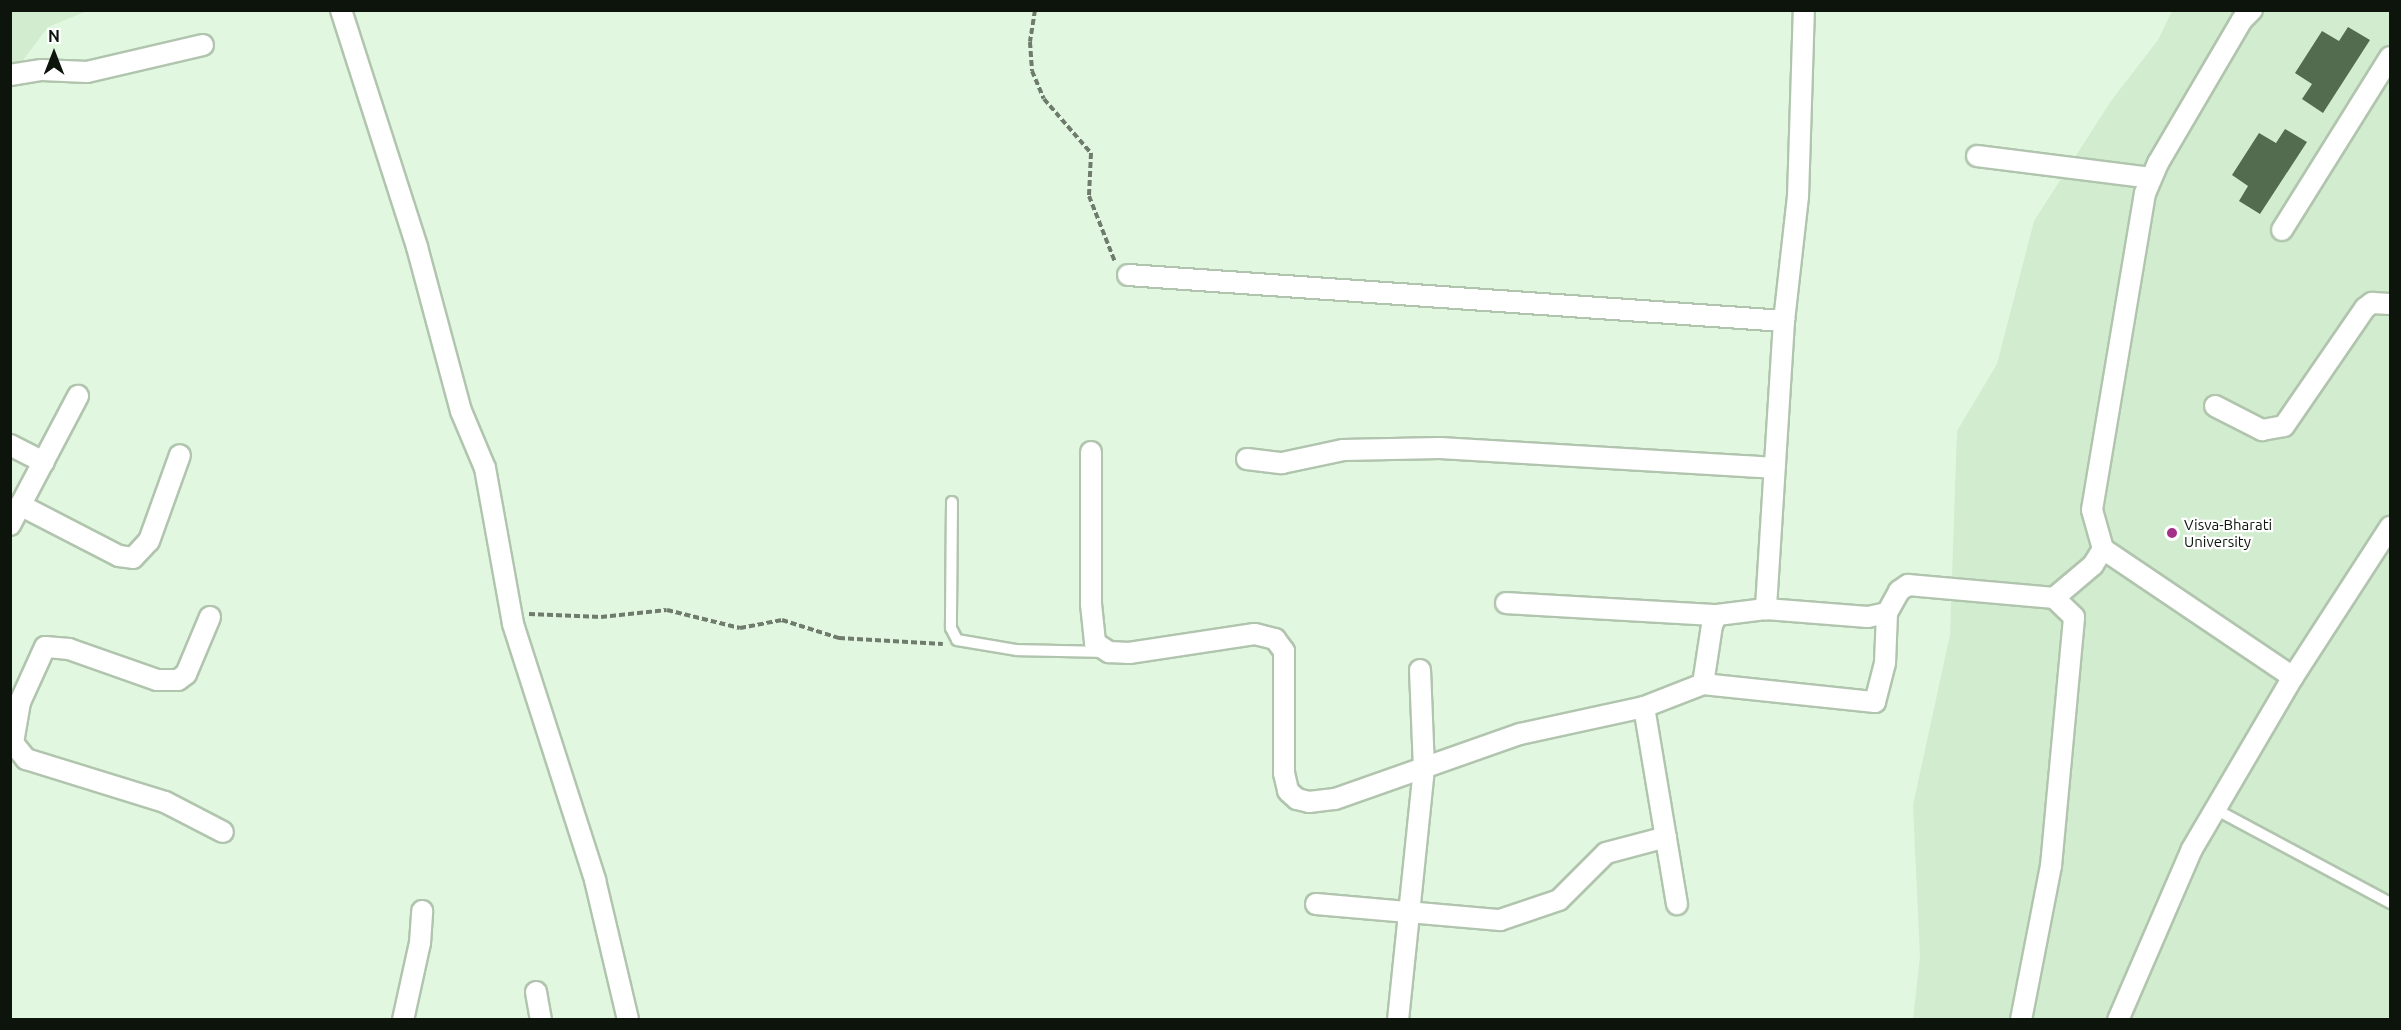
<!DOCTYPE html>
<html>
<head>
<meta charset="utf-8">
<style>
	body { margin:0 }
	#map { position:relative; width:2401px; height:1030px; overflow:hidden; background:#e2f7e0; font-family:Ubuntu,sans-serif }
	div>[style] { position:absolute }
	[style*='--x'] { left:calc(var(--x)*1px); top:calc(var(--y)*1px); width:calc(var(--w)*1px); rotate:calc(var(--a)*1deg) }
	.built>* { inset:0; background:#d2eccf }
	.building>* { inset:0; background:#536c50 }
	.path>* { height:4px; margin-top:-2px; transform-origin:0; background:repeating-linear-gradient(90deg,#6f7c6d 0 6px,transparent 0 9px) }
	.roads { filter:drop-shadow(2px 0 #b1c5ae) drop-shadow(-2px 0 #b1c5ae) drop-shadow(0 2px #b1c5ae) drop-shadow(0 -2px #b1c5ae) }
	.lane>* { height:10px; margin:-5px; padding:0 5px; transform-origin:5px; border-radius:5px; background:#fff }
	.street>* { height:20px; margin:-10px; padding:0 10px; transform-origin:10px; border-radius:10px; background:#fff }
	.dots>* { width:16px; height:16px; translate:-50% -50%; box-sizing:border-box; border:3px solid #fff; border-radius:50% }
	span { translate:-50% -50%; white-space:nowrap; text-align:center; line-height:1.15; -webkit-text-stroke:4.5px #fff; paint-order:stroke }
	.poi-label { font-size:15px; color:#0d140c }
	.left { translate:0 -50%; text-align:left }
	.frame { position:absolute; inset:0; border:12px solid #0d140c; pointer-events:none }
	.north { position:absolute; left:24px; top:24px; width:60px; height:60px; -webkit-text-stroke:4px #fff; paint-order:stroke; rotate:0deg; font-size:16px; font-weight:700; line-height:24px; text-align:center; color:#0d140c }
	.north::after { content:''; display:block; margin:auto; width:21px; height:27px; background:#0d140c; clip-path:polygon(50% 0,100% 100%,50% 72%,0 100%) }
</style>
</head>
<body>
<div id="map">
	<div class="built">
		<div style="clip-path:polygon(11px 11px,87px 11px,48px 27px,11px 76px)"></div>
		<div style="clip-path:polygon(2172px 11px,2390px 11px,2390px 1019px,1913px 1020px,1920px 957px,1913px 805px,1950px 635px,1957px 431px,1997px 364px,2034px 221px,2111px 101px,2158px 40px)"></div>
	</div>
	<div class="building">
		<div style="clip-path:polygon(2348px 27px,2370px 40px,2323px 113px,2302px 99px,2312px 84px,2295px 73px,2322px 31px,2339px 41px)"></div>
		<div style="clip-path:polygon(2285px 129px,2307px 142px,2260px 214px,2239px 201px,2248px 186px,2232px 175px,2259px 133px,2276px 143px)"></div>
	</div>
	<div class="path">
		<div style="--x:1035;--y:10;--w:32;--a:99"></div>
		<div style="--x:1030;--y:42;--w:29;--a:86"></div>
		<div style="--x:1032;--y:71;--w:30;--a:67"></div>
		<div style="--x:1044;--y:99;--w:72;--a:49"></div>
		<div style="--x:1091;--y:153;--w:43;--a:92.7"></div>
		<div style="--x:1089;--y:196;--w:71;--a:68.5"></div>
		<div style="--x:529;--y:614;--w:72;--a:2.4"></div>
		<div style="--x:601;--y:617;--w:66;--a:-6.1"></div>
		<div style="--x:667;--y:610;--w:75;--a:13.9"></div>
		<div style="--x:740;--y:628;--w:43;--a:-10.8"></div>
		<div style="--x:782;--y:620;--w:60;--a:17.5"></div>
		<div style="--x:839;--y:638;--w:104;--a:3.3"></div>
	</div>
	<div class="roads">
		<div class="lane">
			<div style="--x:952;--y:502;--w:126;--a:90.5"></div>
			<div style="--x:951;--y:628;--w:13;--a:63"></div>
			<div style="--x:957;--y:640;--w:61;--a:9.5"></div>
			<div style="--x:1017;--y:650;--w:86;--a:1.3"></div>
			<div style="--x:2215;--y:809;--w:199;--a:28.2"></div>
		</div>
		<div class="street">
			<div style="--x:341;--y:10;--w:249;--a:72.2"></div>
			<div style="--x:417;--y:247;--w:170;--a:75"></div>
			<div style="--x:461;--y:411;--w:62;--a:67.2"></div>
			<div style="--x:485;--y:468;--w:158;--a:79.8"></div>
			<div style="--x:513;--y:624;--w:269;--a:72.2"></div>
			<div style="--x:595;--y:880;--w:144;--a:76.7"></div>
			<div style="--x:2252;--y:10;--w:14;--a:135"></div>
			<div style="--x:2242;--y:20;--w:166;--a:120.4"></div>
			<div style="--x:2158;--y:163;--w:33;--a:113"></div>
			<div style="--x:2145;--y:193;--w:321;--a:99.5"></div>
			<div style="--x:2092;--y:510;--w:41;--a:74.2"></div>
			<div style="--x:2103;--y:549;--w:229;--a:34"></div>
			<div style="--x:10;--y:75;--w:32;--a:-9"></div>
			<div style="--x:42;--y:70;--w:45;--a:2.5"></div>
			<div style="--x:87;--y:72;--w:119;--a:-13.1"></div>
			<div style="--x:1977;--y:156;--w:175;--a:7.2"></div>
			<div style="--x:2282;--y:230;--w:204;--a:-58"></div>
			<div style="--x:1128;--y:275;--w:658;--a:4.01"></div>
			<div style="--x:1784;--y:321;--w:289;--a:93.6"></div>
			<div style="--x:1784;--y:321;--w:125;--a:-83.6"></div>
			<div style="--x:1798;--y:197;--w:187;--a:-88.2"></div>
			<div style="--x:2215;--y:406;--w:53;--a:27.1"></div>
			<div style="--x:2262;--y:430;--w:22;--a:-10"></div>
			<div style="--x:2284;--y:426;--w:143;--a:-55.5"></div>
			<div style="--x:2365;--y:308;--w:9;--a:-36"></div>
			<div style="--x:2372;--y:303;--w:18;--a:3"></div>
			<div style="--x:10;--y:445;--w:38;--a:27"></div>
			<div style="--x:1091;--y:452;--w:152;--a:90"></div>
			<div style="--x:1091;--y:604;--w:39;--a:84"></div>
			<div style="--x:1095;--y:643;--w:17;--a:33"></div>
			<div style="--x:1109;--y:652;--w:20;--a:3"></div>
			<div style="--x:1129;--y:653;--w:127;--a:-8.6"></div>
			<div style="--x:1255;--y:634;--w:21;--a:14"></div>
			<div style="--x:1275;--y:639;--w:15;--a:53"></div>
			<div style="--x:1284;--y:651;--w:122;--a:90"></div>
			<div style="--x:1284;--y:773;--w:18;--a:77"></div>
			<div style="--x:1288;--y:791;--w:12;--a:42"></div>
			<div style="--x:1297;--y:799;--w:12;--a:14"></div>
			<div style="--x:1309;--y:802;--w:26;--a:-7"></div>
			<div style="--x:1335;--y:799;--w:196;--a:-19.4"></div>
			<div style="--x:1520;--y:734;--w:127;--a:-12.3"></div>
			<div style="--x:1644;--y:707;--w:63;--a:-21.3"></div>
			<div style="--x:1703;--y:684;--w:60;--a:-81.3"></div>
			<div style="--x:1712;--y:625;--w:11;--a:-63"></div>
			<div style="--x:1717;--y:615;--w:49;--a:-7"></div>
			<div style="--x:1766;--y:609;--w:102;--a:4.5"></div>
			<div style="--x:1868;--y:617;--w:19;--a:-12"></div>
			<div style="--x:1887;--y:613;--w:25;--a:-61"></div>
			<div style="--x:1899;--y:591;--w:11;--a:-34"></div>
			<div style="--x:1908;--y:585;--w:147;--a:5.1"></div>
			<div style="--x:2054;--y:598;--w:51;--a:-40.2"></div>
			<div style="--x:2093;--y:565;--w:19;--a:-58"></div>
			<div style="--x:1247;--y:459;--w:35;--a:7"></div>
			<div style="--x:1282;--y:463;--w:62;--a:-12"></div>
			<div style="--x:1343;--y:450;--w:97;--a:-1.2"></div>
			<div style="--x:1440;--y:448;--w:335;--a:3.4"></div>
			<div style="--x:20;--y:505;--w:111;--a:27.3"></div>
			<div style="--x:119;--y:556;--w:14;--a:8"></div>
			<div style="--x:133;--y:558;--w:23;--a:-47"></div>
			<div style="--x:149;--y:541;--w:91;--a:-70.2"></div>
			<div style="--x:10;--y:525;--w:146;--a:-62.2"></div>
			<div style="--x:1506;--y:603;--w:211;--a:3.3"></div>
			<div style="--x:210;--y:617;--w:62;--a:112.8"></div>
			<div style="--x:186;--y:674;--w:10;--a:143"></div>
			<div style="--x:178;--y:680;--w:21;--a:180"></div>
			<div style="--x:157;--y:680;--w:93;--a:-160.6"></div>
			<div style="--x:69;--y:649;--w:24;--a:-175"></div>
			<div style="--x:45;--y:647;--w:60;--a:114.4"></div>
			<div style="--x:20;--y:702;--w:42;--a:99.7"></div>
			<div style="--x:13;--y:743;--w:21;--a:51"></div>
			<div style="--x:26;--y:759;--w:145;--a:17.2"></div>
			<div style="--x:165;--y:802;--w:65;--a:27.3"></div>
			<div style="--x:1703;--y:684;--w:173;--a:6"></div>
			<div style="--x:1875;--y:702;--w:40;--a:-75.6"></div>
			<div style="--x:1885;--y:663;--w:50;--a:-87.7"></div>
			<div style="--x:1644;--y:707;--w:200;--a:80.5"></div>
			<div style="--x:1316;--y:904;--w:185;--a:5"></div>
			<div style="--x:1500;--y:920;--w:62;--a:-18.7"></div>
			<div style="--x:1559;--y:900;--w:66;--a:-45"></div>
			<div style="--x:1606;--y:853;--w:62;--a:-14.9"></div>
			<div style="--x:536;--y:992;--w:28;--a:80"></div>
			<div style="--x:403;--y:1020;--w:79;--a:-77.6"></div>
			<div style="--x:420;--y:943;--w:32;--a:-86"></div>
			<div style="--x:1398;--y:1020;--w:252;--a:-84.1"></div>
			<div style="--x:1424;--y:769;--w:99;--a:-92.3"></div>
			<div style="--x:2021;--y:1020;--w:157;--a:-79"></div>
			<div style="--x:2051;--y:866;--w:250;--a:-84.7"></div>
			<div style="--x:2074;--y:617;--w:28;--a:-136"></div>
			<div style="--x:2118;--y:1020;--w:186;--a:-66.6"></div>
			<div style="--x:2192;--y:849;--w:199;--a:-59.6"></div>
			<div style="--x:2293;--y:677;--w:179;--a:-57.1"></div>
		</div>
	</div>
	<div class="dots">
		<div style="left:2172px;top:533px;background:#a53089"></div>
	</div>
	<div class="poi-label">
		<span class="left" style="left:2184px;top:533px">Visva-Bharati<br>University</span>
	</div>
	<div class="frame"></div>
	<div class="north">N</div>
</div>
</body>
</html>
